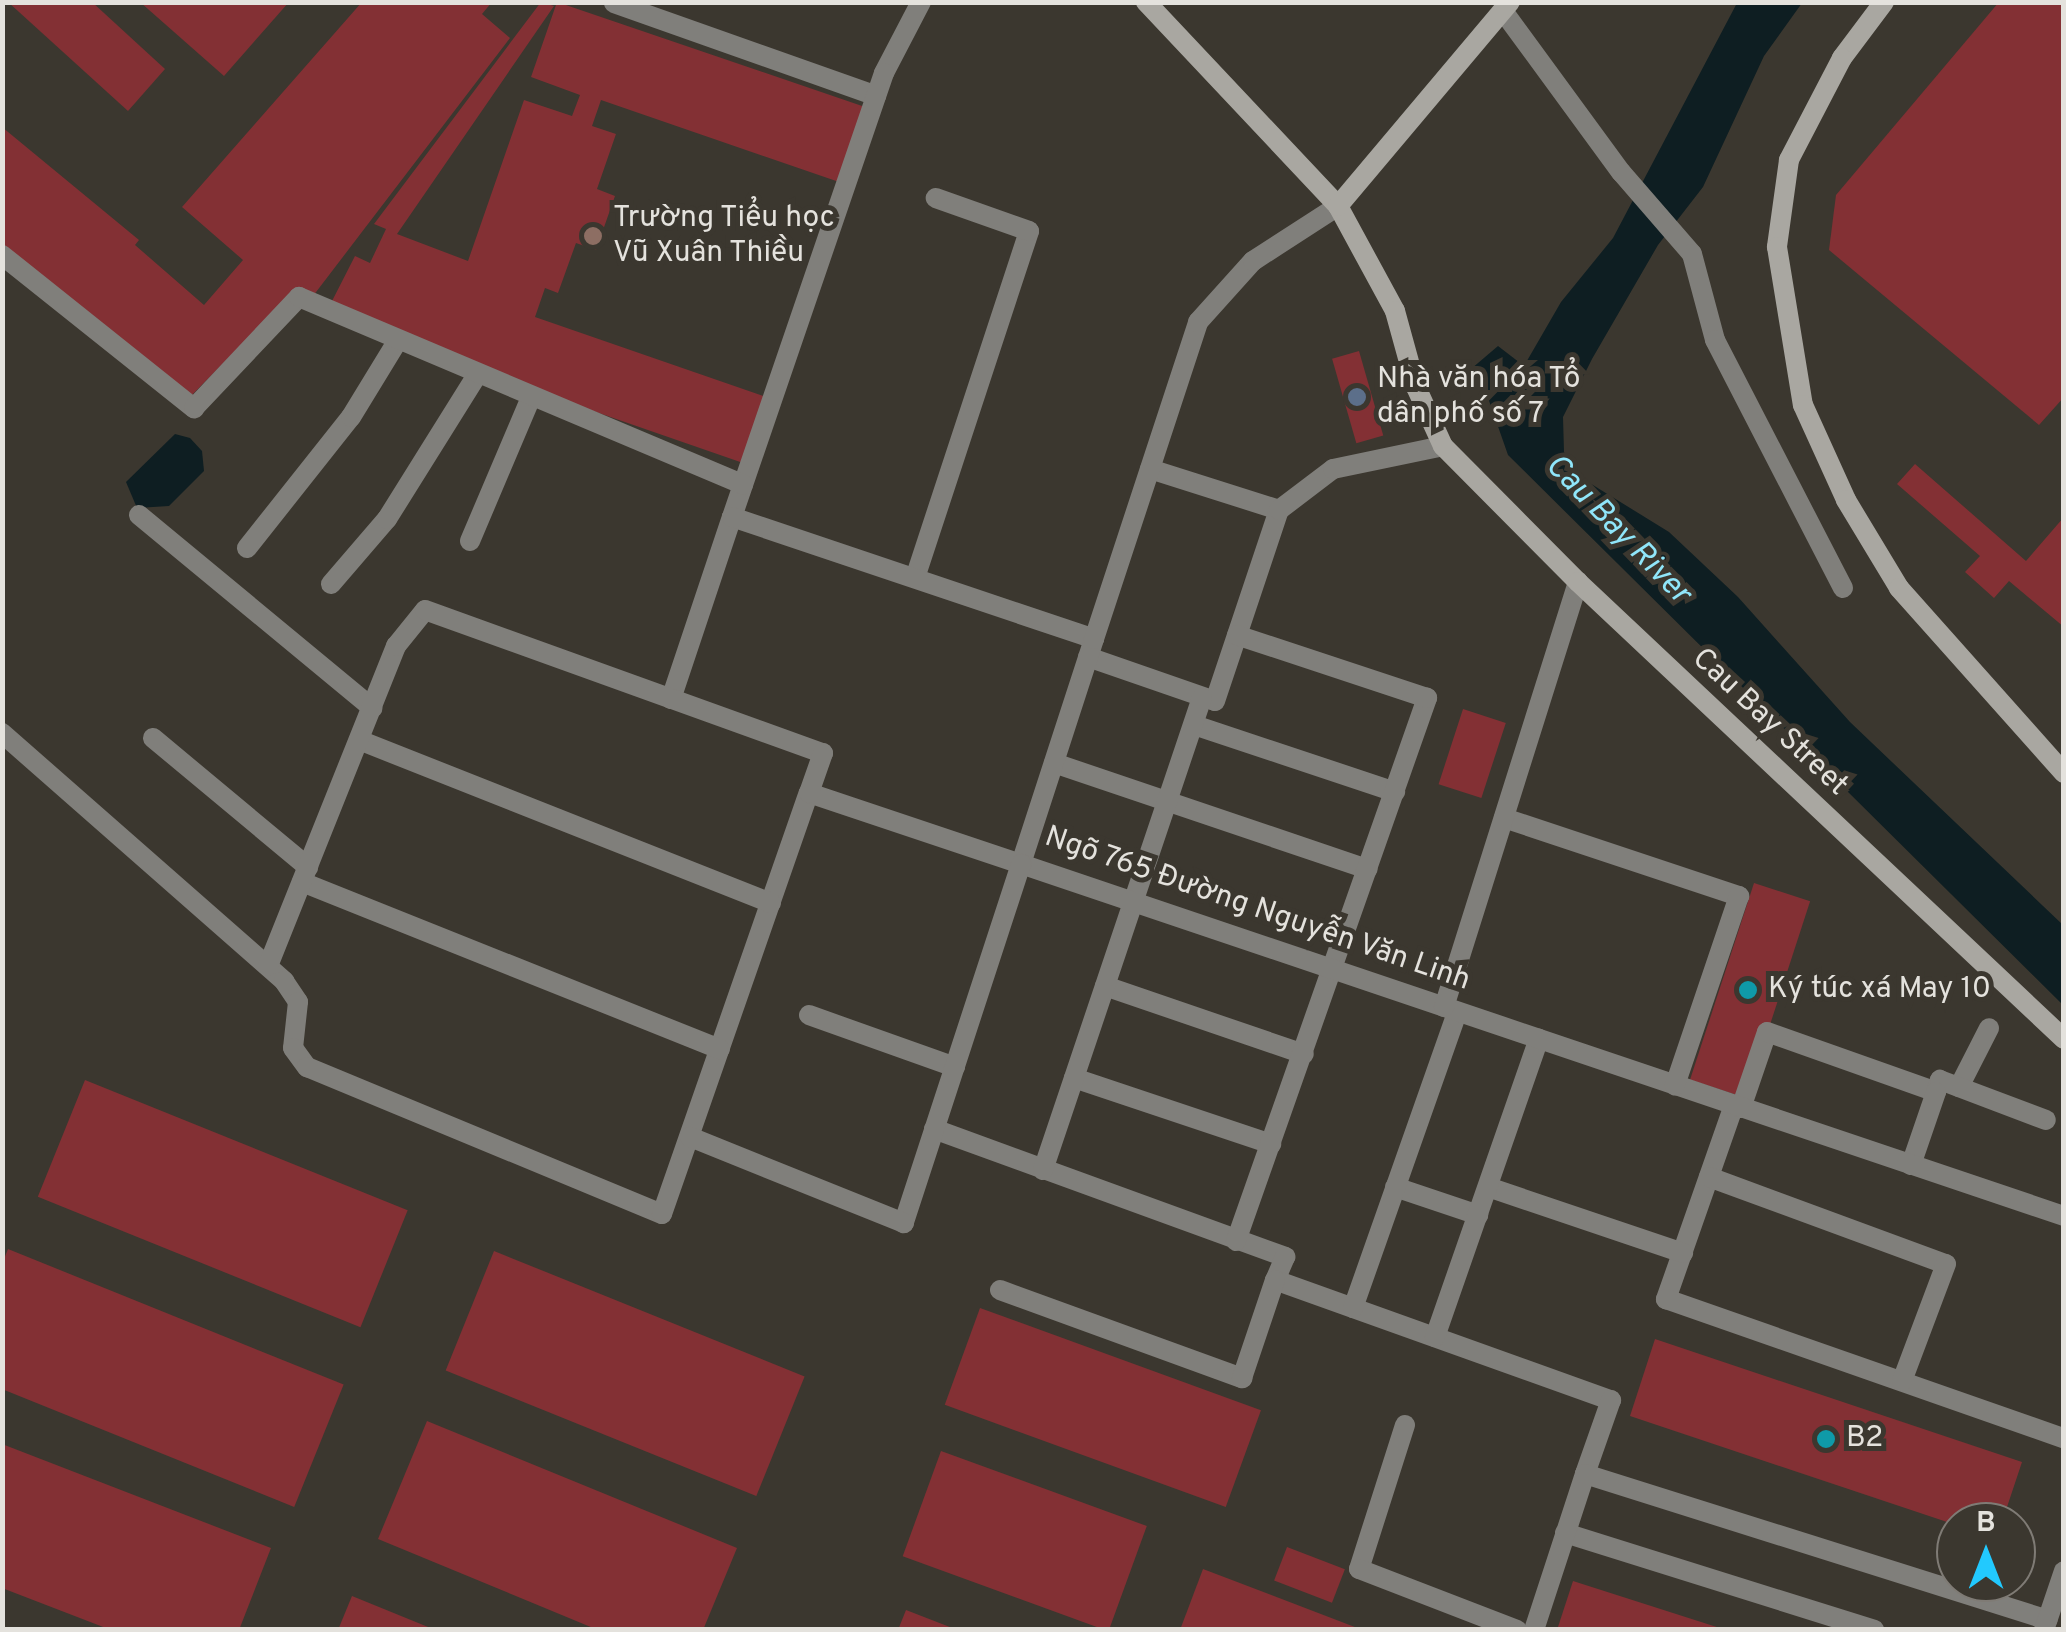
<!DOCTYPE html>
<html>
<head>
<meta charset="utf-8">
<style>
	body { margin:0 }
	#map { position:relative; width:2066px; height:1632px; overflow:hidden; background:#3b372f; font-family:Overpass,sans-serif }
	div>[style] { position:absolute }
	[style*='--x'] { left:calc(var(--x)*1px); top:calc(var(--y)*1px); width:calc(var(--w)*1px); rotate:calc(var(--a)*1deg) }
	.water>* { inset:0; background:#0e1e22 }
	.building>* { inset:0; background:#833034; transform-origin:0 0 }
	.lane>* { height:20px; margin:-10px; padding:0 10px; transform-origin:10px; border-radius:10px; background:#807f7b }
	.street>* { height:20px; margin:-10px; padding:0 10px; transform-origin:10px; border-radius:10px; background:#807f7b }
	.secondary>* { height:20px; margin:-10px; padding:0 10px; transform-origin:10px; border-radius:10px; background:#a9a7a1 }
	.dots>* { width:28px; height:28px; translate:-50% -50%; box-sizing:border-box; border:5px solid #3b372f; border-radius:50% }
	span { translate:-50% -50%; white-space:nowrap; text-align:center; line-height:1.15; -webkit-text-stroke:10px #3b372f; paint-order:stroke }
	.poi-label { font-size:30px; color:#e4e2dd }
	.left { translate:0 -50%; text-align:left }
	.street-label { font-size:30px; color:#e4e2dd }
	.water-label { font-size:32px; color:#90e6fa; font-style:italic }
	.frame { position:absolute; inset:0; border:5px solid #e4e2dd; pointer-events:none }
	.north { position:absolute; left:1936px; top:1502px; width:100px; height:100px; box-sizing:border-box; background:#3b372f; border:2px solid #7f7b75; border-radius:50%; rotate:0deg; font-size:28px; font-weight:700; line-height:40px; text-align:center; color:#e4e2dd }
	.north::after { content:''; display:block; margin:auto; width:35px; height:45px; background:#22c9fe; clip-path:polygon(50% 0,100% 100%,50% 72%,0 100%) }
</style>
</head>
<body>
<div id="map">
	<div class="water">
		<div style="clip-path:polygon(1737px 3px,1802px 3px,1764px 56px,1703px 187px,1658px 245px,1592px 359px,1563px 417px,1564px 452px,1575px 474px,1669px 532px,1738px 597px,1850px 722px,2063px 925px,2063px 1005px,1508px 455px,1487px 395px,1472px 384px,1471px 369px,1498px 346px,1524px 366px,1561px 302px,1613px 238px)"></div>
		<div style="clip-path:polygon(175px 434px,190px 438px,202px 451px,204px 471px,169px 506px,137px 508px,126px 482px)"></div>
	</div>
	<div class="building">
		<div style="clip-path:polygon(8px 2px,92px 2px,165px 69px,128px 111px)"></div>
		<div style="clip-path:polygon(140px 2px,289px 2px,224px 76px)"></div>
		<div style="clip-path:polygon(362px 2px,492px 2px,482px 14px,510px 38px,310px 300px,295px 290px,188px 399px,2px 250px,2px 127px,139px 240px,135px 245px,204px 305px,243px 260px,182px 207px)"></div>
		<div style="clip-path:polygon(541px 2px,554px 6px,397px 234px,468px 261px,524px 100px,572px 116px,580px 95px,531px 77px,557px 2px,868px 108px,842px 183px,601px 100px,592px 126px,616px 134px,597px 189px,615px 196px,596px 250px,576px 243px,558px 293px,545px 288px,535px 317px,769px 398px,746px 464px,489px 375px,331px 303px,355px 256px,370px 263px,386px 229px,374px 224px)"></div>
		<div style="clip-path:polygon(1999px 2px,2064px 2px,2064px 397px,2039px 425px,1829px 250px,1836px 195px)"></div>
		<div style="left:1359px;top:351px;width:88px;height:28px;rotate:74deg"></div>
		<div style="clip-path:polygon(1915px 464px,2026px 561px,2064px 517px,2064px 627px,2009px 581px,1994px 598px,1965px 572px,1980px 556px,1897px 484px)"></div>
		<div style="left:1463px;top:709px;width:45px;height:79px;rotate:18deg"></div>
		<div style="left:1754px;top:883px;width:59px;height:207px;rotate:18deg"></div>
		<div style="left:85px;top:1080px;width:348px;height:126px;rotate:22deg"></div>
		<div style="left:8px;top:1249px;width:362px;height:132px;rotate:22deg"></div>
		<div style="left:494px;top:1251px;width:335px;height:129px;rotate:22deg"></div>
		<div style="left:980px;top:1308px;width:299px;height:103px;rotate:20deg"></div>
		<div style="clip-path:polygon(1655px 1339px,2022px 1462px,2002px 1522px,1956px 1525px,1630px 1416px)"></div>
		<div style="clip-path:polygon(427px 1421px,737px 1548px,703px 1630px,598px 1630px,378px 1539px)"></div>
		<div style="clip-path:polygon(2px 1444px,271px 1548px,239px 1630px,111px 1630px,2px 1588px)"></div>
		<div style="left:941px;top:1451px;width:219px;height:112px;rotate:20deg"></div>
		<div style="left:1287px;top:1547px;width:62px;height:36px;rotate:21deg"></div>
		<div style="clip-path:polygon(1203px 1569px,1360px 1629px,1360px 1630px,1180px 1630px)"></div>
		<div style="clip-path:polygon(1573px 1581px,1723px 1629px,1723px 1630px,1557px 1630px)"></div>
		<div style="clip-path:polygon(352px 1596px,433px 1629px,433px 1630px,338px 1630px)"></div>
		<div style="clip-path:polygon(906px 1610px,955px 1629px,955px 1630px,898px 1630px)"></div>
	</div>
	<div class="lane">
		<div style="--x:614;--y:3;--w:278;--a:19.5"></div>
		<div style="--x:1503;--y:11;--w:200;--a:53.8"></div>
		<div style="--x:1621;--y:172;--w:108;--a:49.1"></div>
		<div style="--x:1692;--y:254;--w:89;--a:75"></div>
		<div style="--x:1715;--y:340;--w:279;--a:62.7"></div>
		<div style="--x:2;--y:255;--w:246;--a:38.6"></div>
		<div style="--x:194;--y:408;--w:153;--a:-46.6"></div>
		<div style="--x:1150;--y:469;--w:135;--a:17.6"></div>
		<div style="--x:139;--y:515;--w:303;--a:39.6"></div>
		<div style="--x:470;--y:541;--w:156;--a:-67"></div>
		<div style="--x:247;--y:548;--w:167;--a:-51.6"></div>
		<div style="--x:351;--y:417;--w:90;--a:-58.6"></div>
		<div style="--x:915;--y:578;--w:365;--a:-71.8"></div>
		<div style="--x:1029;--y:231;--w:99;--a:-160.5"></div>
		<div style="--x:331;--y:584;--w:86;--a:-49.3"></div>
		<div style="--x:387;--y:519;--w:170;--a:-58"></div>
		<div style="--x:1088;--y:657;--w:134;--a:19.1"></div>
		<div style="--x:1215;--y:701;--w:201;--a:-71.5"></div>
		<div style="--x:1279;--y:510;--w:68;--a:-37.2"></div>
		<div style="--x:1333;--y:469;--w:112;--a:-11.8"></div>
		<div style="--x:671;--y:699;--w:192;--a:-71.5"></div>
		<div style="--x:1194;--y:725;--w:212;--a:18.4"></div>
		<div style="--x:153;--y:738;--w:202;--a:39.8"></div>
		<div style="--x:1054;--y:763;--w:331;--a:18.7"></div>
		<div style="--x:1105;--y:986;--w:210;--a:18.9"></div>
		<div style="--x:809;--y:1015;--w:155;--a:19.6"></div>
		<div style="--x:1074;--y:1078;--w:208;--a:18.5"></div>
		<div style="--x:1959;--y:1087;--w:66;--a:-63"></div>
		<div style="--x:1734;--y:1105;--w:206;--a:109.3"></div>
		<div style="--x:1666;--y:1299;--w:422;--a:19.3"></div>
		<div style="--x:1741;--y:1108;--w:80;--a:-71.1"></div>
		<div style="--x:1767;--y:1032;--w:179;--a:19.5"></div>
		<div style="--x:1936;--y:1092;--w:13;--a:-72"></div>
		<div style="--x:1940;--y:1080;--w:113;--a:20.7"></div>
		<div style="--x:934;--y:1129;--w:374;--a:20"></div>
		<div style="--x:1285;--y:1257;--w:25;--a:113"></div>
		<div style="--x:1275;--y:1280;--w:357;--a:19.7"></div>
		<div style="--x:1611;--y:1400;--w:78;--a:109.4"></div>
		<div style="--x:1911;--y:1165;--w:77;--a:-71.1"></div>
		<div style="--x:1043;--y:1170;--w:498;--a:-71.4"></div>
		<div style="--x:1709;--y:1177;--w:252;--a:20.2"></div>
		<div style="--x:1946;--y:1264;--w:125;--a:110.6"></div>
		<div style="--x:1395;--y:1187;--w:88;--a:18.6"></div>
		<div style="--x:1488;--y:1187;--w:206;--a:18.7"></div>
		<div style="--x:1236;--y:1241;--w:576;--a:-70.62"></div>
		<div style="--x:1427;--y:698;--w:200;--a:-161.7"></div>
		<div style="--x:1000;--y:1290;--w:258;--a:20"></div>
		<div style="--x:1242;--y:1378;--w:103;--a:-71.4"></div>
		<div style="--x:1353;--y:1308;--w:314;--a:-70.6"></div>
		<div style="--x:1435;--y:1337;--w:316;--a:-70.8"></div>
		<div style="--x:1405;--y:1425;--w:151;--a:107.7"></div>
		<div style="--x:1359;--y:1569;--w:169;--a:21.1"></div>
		<div style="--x:1565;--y:1533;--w:324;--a:17.4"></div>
		<div style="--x:1534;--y:1630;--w:164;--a:-71.9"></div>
		<div style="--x:1585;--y:1474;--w:485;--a:17.5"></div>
	</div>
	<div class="street">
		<div style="--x:921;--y:2;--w:80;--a:117.5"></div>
		<div style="--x:884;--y:73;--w:469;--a:108.9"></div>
		<div style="--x:732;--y:517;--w:382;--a:18.6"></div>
		<div style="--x:1094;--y:639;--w:237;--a:108"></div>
		<div style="--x:1021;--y:864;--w:1101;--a:18.65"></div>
		<div style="--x:299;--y:297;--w:482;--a:22.9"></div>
		<div style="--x:1094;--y:639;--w:334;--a:-71.8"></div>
		<div style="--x:1198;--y:322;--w:82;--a:-48"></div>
		<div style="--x:1253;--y:261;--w:101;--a:-32.9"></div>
		<div style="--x:2;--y:733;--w:376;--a:41.3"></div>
		<div style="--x:284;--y:981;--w:25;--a:56"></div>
		<div style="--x:298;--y:1002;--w:46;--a:96.2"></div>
		<div style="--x:293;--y:1048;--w:24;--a:54"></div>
		<div style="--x:307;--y:1067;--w:384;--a:22.5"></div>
		<div style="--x:662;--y:1214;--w:446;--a:-70.8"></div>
		<div style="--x:809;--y:793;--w:224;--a:18.5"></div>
		<div style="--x:1021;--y:864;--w:378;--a:108.1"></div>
		<div style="--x:904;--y:1223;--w:231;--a:-158.1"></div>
		<div style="--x:359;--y:740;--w:443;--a:21.6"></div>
		<div style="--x:1504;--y:818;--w:248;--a:18.4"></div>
		<div style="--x:1739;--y:896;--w:200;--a:108.7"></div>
		<div style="--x:302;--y:882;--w:450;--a:21.8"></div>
		<div style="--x:268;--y:966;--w:345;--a:-68.2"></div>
		<div style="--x:396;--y:646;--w:46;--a:-51.1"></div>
		<div style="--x:425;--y:610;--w:423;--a:19.8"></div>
		<div style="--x:823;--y:753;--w:42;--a:109.3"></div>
		<div style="--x:1444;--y:1007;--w:446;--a:-72.5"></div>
		<div style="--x:2044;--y:1630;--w:62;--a:-71.3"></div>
	</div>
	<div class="secondary">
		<div style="--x:1146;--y:2;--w:280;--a:46.7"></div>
		<div style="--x:1338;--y:206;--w:119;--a:61.5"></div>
		<div style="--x:1395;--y:311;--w:79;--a:74.6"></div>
		<div style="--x:1416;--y:387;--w:65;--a:65.4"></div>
		<div style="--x:1443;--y:446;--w:192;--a:45.2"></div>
		<div style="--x:1578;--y:582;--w:667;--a:43.24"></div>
		<div style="--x:1884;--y:2;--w:70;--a:126.9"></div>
		<div style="--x:1842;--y:58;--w:115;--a:117.5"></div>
		<div style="--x:1789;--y:160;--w:88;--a:97.9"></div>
		<div style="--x:1777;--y:247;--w:160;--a:80.7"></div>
		<div style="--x:1803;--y:405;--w:104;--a:65.6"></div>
		<div style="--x:1846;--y:500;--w:103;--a:58.9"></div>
		<div style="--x:1899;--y:588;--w:248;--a:48.3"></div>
		<div style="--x:1338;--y:206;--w:267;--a:-49.9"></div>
	</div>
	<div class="dots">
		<div style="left:593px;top:236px;background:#8d6e63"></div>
		<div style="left:1357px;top:397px;background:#5c6f8a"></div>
		<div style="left:1748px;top:990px;background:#0f9aa8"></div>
		<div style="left:1826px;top:1439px;background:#0f9aa8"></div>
	</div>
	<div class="poi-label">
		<span class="left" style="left:613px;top:236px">Trường Tiểu học<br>Vũ Xuân Thiều</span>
		<span class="left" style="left:1377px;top:397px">Nhà văn hóa Tổ<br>dân phố số 7</span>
		<span class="left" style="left:1768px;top:990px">Ký túc xá May 10</span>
		<span class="left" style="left:1846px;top:1439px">B2</span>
	</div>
	<div class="street-label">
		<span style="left:1769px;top:723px;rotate:43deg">Cau Bay Street</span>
		<span style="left:1257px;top:910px;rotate:19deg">Ngõ 765 Đường Nguyễn Văn Linh</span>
	</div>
	<div class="water-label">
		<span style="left:1617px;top:530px;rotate:46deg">Cau Bay River</span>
	</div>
	<div class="frame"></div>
	<div class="north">B</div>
</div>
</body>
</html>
